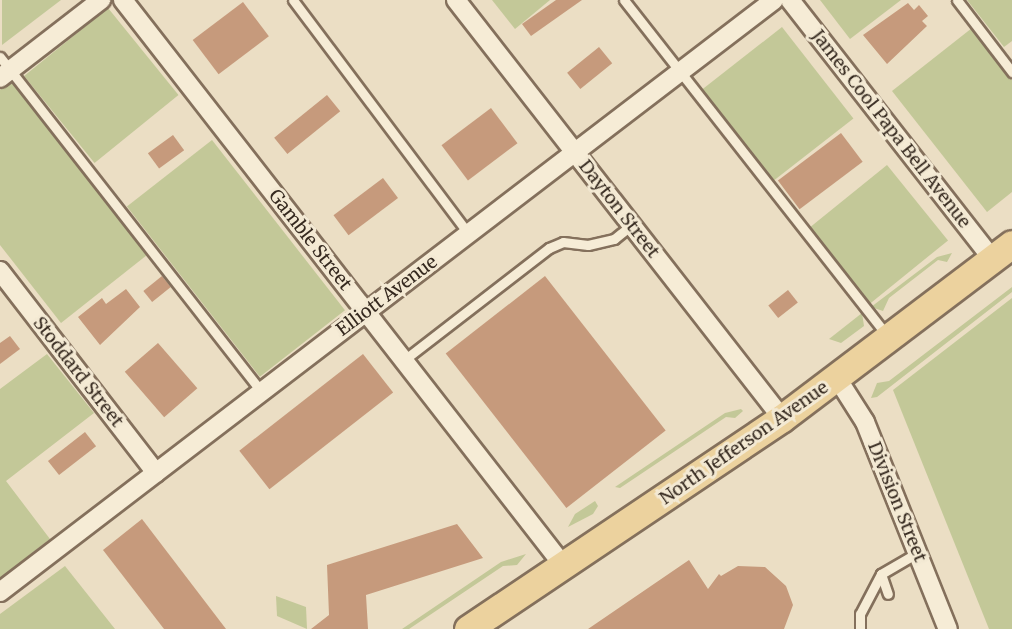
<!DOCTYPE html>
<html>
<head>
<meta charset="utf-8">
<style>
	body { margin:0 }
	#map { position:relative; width:1012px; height:629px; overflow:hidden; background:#ebdec4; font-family:Merriweather,serif }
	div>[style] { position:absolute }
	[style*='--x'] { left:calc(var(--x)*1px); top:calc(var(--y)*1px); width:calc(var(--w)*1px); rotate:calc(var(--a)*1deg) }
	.green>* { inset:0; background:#c3c898; transform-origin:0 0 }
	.building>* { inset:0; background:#c69a7c; transform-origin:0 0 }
	.roads { filter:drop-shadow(2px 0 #84705c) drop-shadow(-2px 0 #84705c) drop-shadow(0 2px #84705c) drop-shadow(0 -2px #84705c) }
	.lane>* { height:9px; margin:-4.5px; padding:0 4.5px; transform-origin:4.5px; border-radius:4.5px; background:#f6ecd6 }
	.street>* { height:18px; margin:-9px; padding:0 9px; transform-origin:9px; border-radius:9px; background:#f6ecd6 }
	.primary>* { height:27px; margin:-13.5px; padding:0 13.5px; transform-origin:13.5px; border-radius:13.5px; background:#ecd29e }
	span { translate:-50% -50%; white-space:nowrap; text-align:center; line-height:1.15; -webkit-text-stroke:6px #f3e9d3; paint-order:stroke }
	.street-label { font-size:18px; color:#35291f }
</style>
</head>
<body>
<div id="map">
	<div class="green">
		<div style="clip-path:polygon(2px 0,61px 0,2px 45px)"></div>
		<div style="clip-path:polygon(492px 0,550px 0,515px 29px)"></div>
		<div style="clip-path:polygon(820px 0,901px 0,850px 39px)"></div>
		<div style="clip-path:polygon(967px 0,1012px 0,1012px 41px,1004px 47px)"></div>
		<div style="left:108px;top:8px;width:112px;height:108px;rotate:51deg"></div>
		<div style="left:782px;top:27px;width:116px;height:103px;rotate:52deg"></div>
		<div style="clip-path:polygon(972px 28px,1012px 80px,1012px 192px,987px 212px,892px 91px)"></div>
		<div style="clip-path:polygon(12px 80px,147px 255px,61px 323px,0 245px,0 90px)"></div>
		<div style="left:212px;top:140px;width:216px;height:108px;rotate:52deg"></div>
		<div style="left:887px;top:165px;width:97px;height:101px;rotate:51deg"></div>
		<div style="clip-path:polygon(952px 253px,947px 262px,938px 260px,889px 298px,883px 311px,871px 307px,937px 257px)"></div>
		<div style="clip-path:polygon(1012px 287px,1012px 292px,877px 397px,871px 398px,877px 383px,889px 381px)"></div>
		<div style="clip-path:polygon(1012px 298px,1012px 629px,989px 629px,893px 390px)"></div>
		<div style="clip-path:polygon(862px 313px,864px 326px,841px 343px,829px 339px)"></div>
		<div style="clip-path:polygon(47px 354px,94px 413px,6px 481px,50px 539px,0 578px,0 389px)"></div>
		<div style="clip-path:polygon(741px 409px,743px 411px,735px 418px,726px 417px,620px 488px,615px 487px,725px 413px)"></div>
		<div style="clip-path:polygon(595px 501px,598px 506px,593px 514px,568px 527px,575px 514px)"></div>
		<div style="clip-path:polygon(526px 554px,517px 565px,503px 566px,409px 629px,402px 629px,501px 562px)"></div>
		<div style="clip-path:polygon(65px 566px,115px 629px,0 629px,0 614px)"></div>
		<div style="clip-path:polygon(276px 596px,306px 607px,307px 629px,277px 616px)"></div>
	</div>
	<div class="building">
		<div style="clip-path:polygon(556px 0,582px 0,531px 36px,522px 24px)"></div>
		<div style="left:243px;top:2px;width:43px;height:63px;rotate:53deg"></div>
		<div style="clip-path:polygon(908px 3px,914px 10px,919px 5px,928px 16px,922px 21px,927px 26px,887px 64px,863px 35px)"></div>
		<div style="left:599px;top:47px;width:21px;height:41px;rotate:51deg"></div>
		<div style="left:327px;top:95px;width:21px;height:68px;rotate:51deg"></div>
		<div style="left:491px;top:108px;width:44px;height:62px;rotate:53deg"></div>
		<div style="left:841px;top:133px;width:36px;height:79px;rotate:53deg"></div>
		<div style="left:173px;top:135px;width:19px;height:31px;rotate:54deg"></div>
		<div style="left:383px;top:178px;width:25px;height:62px;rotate:53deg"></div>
		<div style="left:162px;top:276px;width:14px;height:24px;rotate:51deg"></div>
		<div style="left:545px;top:276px;width:196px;height:126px;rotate:52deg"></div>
		<div style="clip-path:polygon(126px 289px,140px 307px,100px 345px,78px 317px,102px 298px,106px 304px)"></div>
		<div style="left:788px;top:290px;width:16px;height:25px;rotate:52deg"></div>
		<div style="clip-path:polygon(10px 336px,20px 349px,0 364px,0 343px)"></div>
		<div style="left:158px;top:343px;width:60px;height:44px;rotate:49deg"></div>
		<div style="left:363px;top:354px;width:49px;height:157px;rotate:52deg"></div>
		<div style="left:85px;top:432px;width:18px;height:47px;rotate:52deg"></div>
		<div style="clip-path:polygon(142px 519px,226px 629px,164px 629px,103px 550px)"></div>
		<div style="clip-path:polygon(457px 524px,483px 558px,366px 595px,368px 629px,311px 629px,329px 615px,327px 565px)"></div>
		<div style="clip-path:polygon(689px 560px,708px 589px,719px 574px,721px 576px,738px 566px,765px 567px,786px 586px,793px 605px,784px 629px,588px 629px)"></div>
	</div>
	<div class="roads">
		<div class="lane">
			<div style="--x:293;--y:0;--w:293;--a:53.1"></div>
			<div style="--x:624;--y:0;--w:426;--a:51.9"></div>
			<div style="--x:957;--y:0;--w:91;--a:52.6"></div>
			<div style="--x:0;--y:57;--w:425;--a:52"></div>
			<div style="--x:404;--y:360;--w:183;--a:-37.7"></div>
			<div style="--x:549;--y:248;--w:15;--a:-23"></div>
			<div style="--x:563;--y:242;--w:25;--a:7"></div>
			<div style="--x:588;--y:245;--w:27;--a:-13"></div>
			<div style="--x:614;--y:239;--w:22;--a:-39"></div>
			<div style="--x:881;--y:574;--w:21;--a:71"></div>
			<div style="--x:860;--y:629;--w:15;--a:-90"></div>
			<div style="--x:860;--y:614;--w:45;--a:-62.3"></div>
			<div style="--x:881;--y:574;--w:42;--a:-30.3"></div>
		</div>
		<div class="street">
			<div style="--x:123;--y:0;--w:716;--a:52.09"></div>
			<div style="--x:456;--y:0;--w:530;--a:52.05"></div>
			<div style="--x:790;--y:0;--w:328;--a:52"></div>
			<div style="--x:0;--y:78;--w:128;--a:-37.7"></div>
			<div style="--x:0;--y:271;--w:255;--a:52.3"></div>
			<div style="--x:837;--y:378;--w:52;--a:57.5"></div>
			<div style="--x:865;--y:422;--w:223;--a:68.2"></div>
			<div style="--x:0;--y:592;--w:974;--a:-37.41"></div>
		</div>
		<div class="primary">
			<div style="--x:468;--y:629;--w:378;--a:-33.9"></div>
			<div style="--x:782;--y:418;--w:288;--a:-37.1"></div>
		</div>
	</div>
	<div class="street-label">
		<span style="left:891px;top:129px;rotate:52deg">James Cool Papa Bell Avenue</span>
		<span style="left:619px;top:209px;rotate:52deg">Dayton Street</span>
		<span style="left:310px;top:240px;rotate:52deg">Gamble Street</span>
		<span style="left:387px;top:296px;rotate:-37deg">Elliott Avenue</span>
		<span style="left:78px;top:372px;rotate:52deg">Stoddard Street</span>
		<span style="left:744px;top:443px;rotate:-35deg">North Jefferson Avenue</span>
		<span style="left:897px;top:502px;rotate:68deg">Division Street</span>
	</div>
</div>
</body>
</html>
